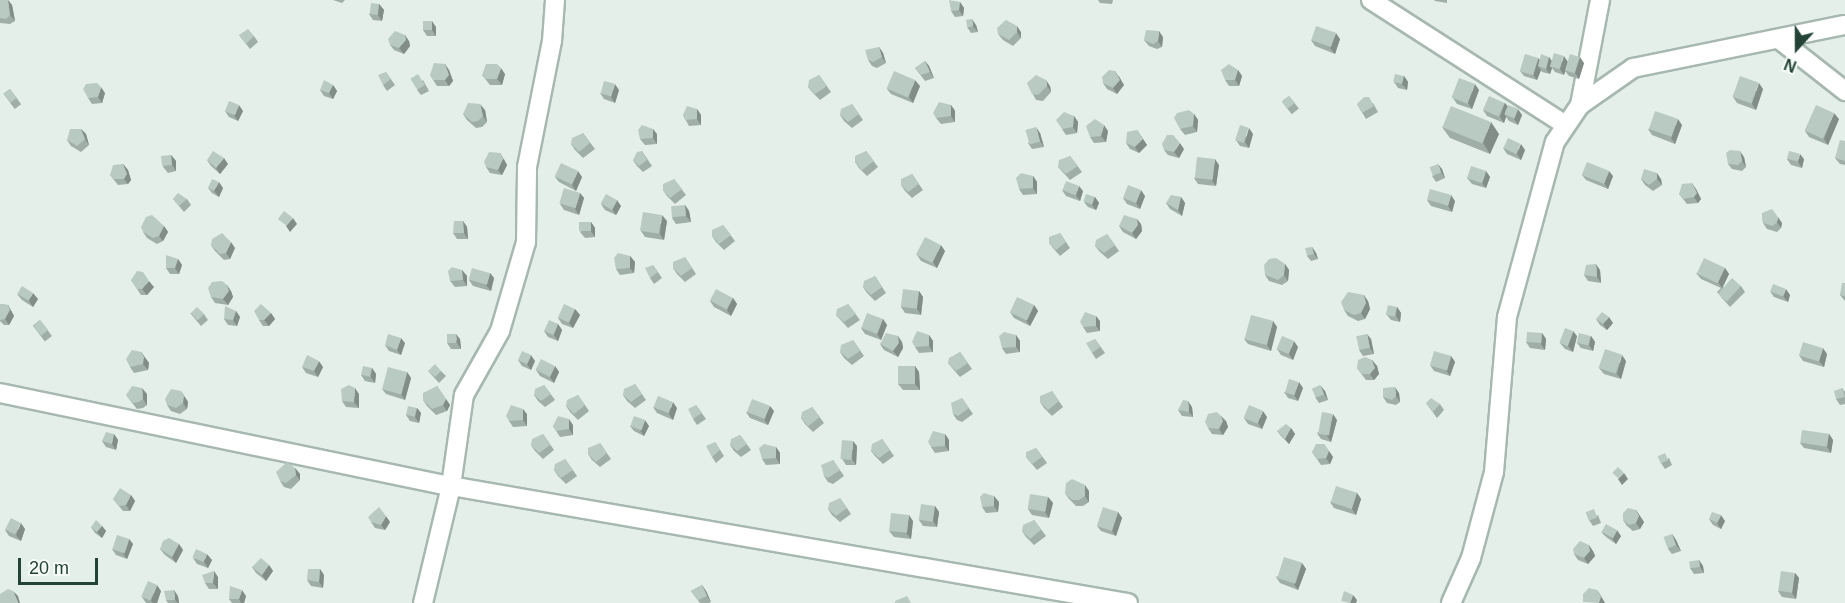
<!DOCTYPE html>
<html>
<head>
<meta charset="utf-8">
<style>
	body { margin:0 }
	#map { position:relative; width:1845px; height:603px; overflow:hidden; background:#e4efe9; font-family:Helvetica,sans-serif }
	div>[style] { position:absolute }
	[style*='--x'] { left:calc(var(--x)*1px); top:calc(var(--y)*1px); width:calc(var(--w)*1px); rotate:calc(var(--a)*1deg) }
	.roads { filter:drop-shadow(2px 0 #a6b8b0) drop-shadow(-2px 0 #a6b8b0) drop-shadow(0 2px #a6b8b0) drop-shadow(0 -2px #a6b8b0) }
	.minor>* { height:18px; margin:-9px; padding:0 9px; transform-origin:9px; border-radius:9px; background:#fff }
	.wall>* { inset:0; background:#9faea7; transform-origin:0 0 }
	.shaded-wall>* { inset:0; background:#828d88 }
	.building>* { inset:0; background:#b9cac2; transform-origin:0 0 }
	span { translate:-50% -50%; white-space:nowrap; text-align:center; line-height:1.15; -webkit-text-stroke:6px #f6fbf8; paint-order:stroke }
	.north { position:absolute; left:1767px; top:18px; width:60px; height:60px; -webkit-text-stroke:4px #f6fbf8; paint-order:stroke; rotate:201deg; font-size:16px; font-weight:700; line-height:24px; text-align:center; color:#224336 }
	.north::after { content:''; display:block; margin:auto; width:21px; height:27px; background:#224336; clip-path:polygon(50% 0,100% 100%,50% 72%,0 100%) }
	.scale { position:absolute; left:18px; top:558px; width:80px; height:27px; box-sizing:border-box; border:3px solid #224336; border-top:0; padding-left:8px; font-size:18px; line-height:21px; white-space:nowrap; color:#224336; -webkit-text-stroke:4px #f6fbf8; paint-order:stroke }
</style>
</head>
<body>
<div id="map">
	<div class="roads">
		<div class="minor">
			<div style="--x:1371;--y:0;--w:229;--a:32.7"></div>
			<div style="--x:1780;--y:40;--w:83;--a:38.1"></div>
			<div style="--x:1580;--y:105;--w:65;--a:-34.9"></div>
			<div style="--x:1633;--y:68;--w:216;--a:-11.5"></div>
			<div style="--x:0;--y:393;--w:460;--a:11.7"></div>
			<div style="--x:451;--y:486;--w:687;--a:9.81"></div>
			<div style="--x:423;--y:603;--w:120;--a:-76.5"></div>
			<div style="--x:451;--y:486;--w:92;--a:-81.9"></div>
			<div style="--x:464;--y:395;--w:73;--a:-60.6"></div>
			<div style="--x:500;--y:331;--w:93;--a:-73.7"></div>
			<div style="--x:526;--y:242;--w:75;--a:-89.2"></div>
			<div style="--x:527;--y:167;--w:128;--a:-78.8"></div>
			<div style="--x:552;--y:41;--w:41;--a:-85.8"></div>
			<div style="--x:1451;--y:603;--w:49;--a:-66"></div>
			<div style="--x:1471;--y:558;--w:89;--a:-75"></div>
			<div style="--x:1494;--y:472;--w:156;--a:-85.2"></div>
			<div style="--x:1507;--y:317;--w:181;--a:-74.7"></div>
			<div style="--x:1555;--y:142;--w:45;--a:-56"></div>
			<div style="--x:1580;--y:105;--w:107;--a:-79.2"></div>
		</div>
	</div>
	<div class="wall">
		<div style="clip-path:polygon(0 0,8px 0,12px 5px,15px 21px,10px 24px,0 23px)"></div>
		<div style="clip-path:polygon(333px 0,345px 0,342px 3px)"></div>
		<div style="clip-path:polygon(1098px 0,1113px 0,1112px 4px,1100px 3px)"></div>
		<div style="clip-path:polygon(1434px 0,1447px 0,1447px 3px,1435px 1px)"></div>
		<div style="clip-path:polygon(960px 2px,964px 8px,963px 16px,955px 17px,951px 11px)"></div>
		<div style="clip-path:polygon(379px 4px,384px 10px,382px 21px,373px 20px,369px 14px)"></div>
		<div style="clip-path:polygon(976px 25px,978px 32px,971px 33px,967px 27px)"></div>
		<div style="clip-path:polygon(436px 27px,436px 36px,427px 36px,423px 30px)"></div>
		<div style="clip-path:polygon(1021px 32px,1021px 38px,1013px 46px,1003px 40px,998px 34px)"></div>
		<div style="clip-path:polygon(239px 35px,254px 36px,258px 42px,250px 49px)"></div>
		<div style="clip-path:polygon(1163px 37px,1162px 47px,1157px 49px,1149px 46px,1144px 40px)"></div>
		<div style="clip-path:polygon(1340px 39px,1335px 54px,1315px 46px,1311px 40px)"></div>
		<div style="clip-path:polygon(409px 41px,410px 46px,404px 54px,394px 50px,390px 45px)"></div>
		<div style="clip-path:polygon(879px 47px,883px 53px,886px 63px,877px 68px,872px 66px,868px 60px)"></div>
		<div style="clip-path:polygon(1549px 57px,1552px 61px,1584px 63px,1579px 79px,1569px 76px,1565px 71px,1564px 75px,1555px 72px,1552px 68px,1550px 74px,1542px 72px,1541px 70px,1537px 80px,1524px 76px,1520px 71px,1540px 59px)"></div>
		<div style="clip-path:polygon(925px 61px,929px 66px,934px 78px,925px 81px,915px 68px)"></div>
		<div style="clip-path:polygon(449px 70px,453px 81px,449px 86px,437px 86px,430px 75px)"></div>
		<div style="clip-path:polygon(1238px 70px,1242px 76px,1239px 86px,1229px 86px,1225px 80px)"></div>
		<div style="clip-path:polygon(386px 72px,395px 85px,387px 91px,383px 85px)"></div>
		<div style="clip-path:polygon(505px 74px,502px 85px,490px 85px,482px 75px)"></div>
		<div style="clip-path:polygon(819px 75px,831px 92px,820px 100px,812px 92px,808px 87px)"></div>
		<div style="clip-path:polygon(1119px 76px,1124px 85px,1117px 94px,1107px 89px,1103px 83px)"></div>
		<div style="clip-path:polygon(1404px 76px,1408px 82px,1407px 90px,1398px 88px,1394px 82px)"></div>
		<div style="clip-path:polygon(423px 80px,429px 91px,421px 95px,417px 90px)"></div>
		<div style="clip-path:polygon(1027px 83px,1050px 86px,1051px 92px,1043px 101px,1036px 100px)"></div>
		<div style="clip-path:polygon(333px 85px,337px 91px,333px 99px,324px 96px,320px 90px)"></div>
		<div style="clip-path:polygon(920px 86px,913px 103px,891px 94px,887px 89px)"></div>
		<div style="left:10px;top:89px;width:19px;height:8px;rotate:54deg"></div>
		<div style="clip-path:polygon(1763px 89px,1756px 110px,1737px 103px,1733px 97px)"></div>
		<div style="clip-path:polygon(619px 90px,615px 103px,604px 99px,600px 93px)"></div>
		<div style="clip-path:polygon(1479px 90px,1472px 109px,1457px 104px,1453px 98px)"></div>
		<div style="clip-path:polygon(105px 93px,102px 103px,92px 104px,88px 98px)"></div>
		<div style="left:1289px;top:96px;width:16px;height:9px;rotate:52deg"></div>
		<div style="clip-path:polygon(1373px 103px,1378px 112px,1366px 119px,1357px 104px)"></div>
		<div style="clip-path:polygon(1505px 103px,1508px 107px,1522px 115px,1518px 125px,1509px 121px,1506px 117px,1504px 123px,1487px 116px,1483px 110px)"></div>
		<div style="clip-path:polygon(852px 104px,863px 120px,852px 128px,844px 121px,840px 115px)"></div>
		<div style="clip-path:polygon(951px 105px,955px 111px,955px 122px,941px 124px,936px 118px)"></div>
		<div style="clip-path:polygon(697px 109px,701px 115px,701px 125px,689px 126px,683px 115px)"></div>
		<div style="clip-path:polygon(485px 110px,487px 122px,482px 127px,476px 128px,467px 120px,463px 114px)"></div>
		<div style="clip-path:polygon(225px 111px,243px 111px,238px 121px,229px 117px)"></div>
		<div style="clip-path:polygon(1194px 114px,1198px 120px,1197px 132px,1185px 135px,1180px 129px)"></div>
		<div style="clip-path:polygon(1074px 116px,1078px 122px,1077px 133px,1066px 135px,1062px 129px)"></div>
		<div style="clip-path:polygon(1839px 119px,1828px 145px,1809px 137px,1805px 131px)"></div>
		<div style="clip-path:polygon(1682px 125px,1675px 144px,1652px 135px,1648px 129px)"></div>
		<div style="clip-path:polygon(1442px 127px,1499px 134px,1490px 154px,1450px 138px)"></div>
		<div style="clip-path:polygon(81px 129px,86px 134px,89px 145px,81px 152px,71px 146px,67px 140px)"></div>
		<div style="clip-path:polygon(1108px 131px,1106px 142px,1094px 143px,1090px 137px)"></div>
		<div style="clip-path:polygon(583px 133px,595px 149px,583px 158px,575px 150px,571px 144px)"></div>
		<div style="clip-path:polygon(1040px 133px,1044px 147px,1032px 149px,1028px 143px)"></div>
		<div style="clip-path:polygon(657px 134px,657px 144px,645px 145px,640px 139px)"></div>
		<div style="clip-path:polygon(1253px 134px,1249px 148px,1240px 146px,1236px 140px)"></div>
		<div style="clip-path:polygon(1141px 136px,1147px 145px,1139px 153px,1130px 149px,1126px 143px)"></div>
		<div style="clip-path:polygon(1845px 141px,1845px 165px,1840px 164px,1835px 158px)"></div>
		<div style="clip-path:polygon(1503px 148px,1525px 150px,1521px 160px,1507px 154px)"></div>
		<div style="clip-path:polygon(1184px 149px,1179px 158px,1168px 155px,1164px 150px)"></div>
		<div style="clip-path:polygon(642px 151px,652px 166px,643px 172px,637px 166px,633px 160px)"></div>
		<div style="clip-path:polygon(866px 151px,878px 167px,867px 176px,859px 168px,855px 162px)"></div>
		<div style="clip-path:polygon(171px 155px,176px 161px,176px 171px,168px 173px,163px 167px)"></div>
		<div style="clip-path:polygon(1070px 156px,1082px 172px,1070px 180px,1058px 167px)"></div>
		<div style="clip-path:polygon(1744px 157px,1746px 167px,1742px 171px,1732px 169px,1728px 164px)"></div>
		<div style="clip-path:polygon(504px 159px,507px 165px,502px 175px,490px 173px,486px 167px)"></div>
		<div style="clip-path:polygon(1787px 159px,1804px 159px,1802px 168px,1791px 165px)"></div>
		<div style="clip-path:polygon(207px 160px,228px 164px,220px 174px,211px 166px)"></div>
		<div style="clip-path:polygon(123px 164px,128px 170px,131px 180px,128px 184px,118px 185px,110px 175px)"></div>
		<div style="clip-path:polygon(1219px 165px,1216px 186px,1198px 184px,1194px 178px)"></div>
		<div style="clip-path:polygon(1442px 169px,1445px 178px,1436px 182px,1432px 176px)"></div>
		<div style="clip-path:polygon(1486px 171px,1490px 177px,1486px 188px,1472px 184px,1467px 178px)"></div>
		<div style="clip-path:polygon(912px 174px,923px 190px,912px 198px,905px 191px,901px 185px)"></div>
		<div style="clip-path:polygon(1582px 175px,1613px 176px,1608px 189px,1586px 180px)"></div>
		<div style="clip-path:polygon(1033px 176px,1037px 182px,1037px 194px,1023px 195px,1019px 189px)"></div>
		<div style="clip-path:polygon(555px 177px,582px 177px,576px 191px,559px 182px)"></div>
		<div style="clip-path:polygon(674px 179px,686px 195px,675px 204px,667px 196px,663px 190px)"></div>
		<div style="clip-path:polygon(1641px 179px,1661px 179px,1662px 185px,1653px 191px,1645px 185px)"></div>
		<div style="clip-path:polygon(208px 188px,223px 188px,219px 197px,212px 193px)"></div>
		<div style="clip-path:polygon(1696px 189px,1701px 199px,1698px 203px,1687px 204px,1679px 194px)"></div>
		<div style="clip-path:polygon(1062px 190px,1083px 191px,1080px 201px,1066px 196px)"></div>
		<div style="clip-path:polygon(580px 193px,584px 198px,579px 215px,564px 210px,560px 204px)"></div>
		<div style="clip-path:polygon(1145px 196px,1140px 209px,1127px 204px,1123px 198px)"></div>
		<div style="clip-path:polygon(1095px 197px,1099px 203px,1096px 210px,1088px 207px,1084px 202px)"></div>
		<div style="clip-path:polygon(1181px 197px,1185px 203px,1182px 216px,1170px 209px,1166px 203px)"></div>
		<div style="clip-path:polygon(173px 199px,187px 199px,191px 205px,184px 212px)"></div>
		<div style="clip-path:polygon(1427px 200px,1455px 201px,1452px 212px,1431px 206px)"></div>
		<div style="clip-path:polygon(601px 204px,621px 206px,616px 215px,605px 210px)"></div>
		<div style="clip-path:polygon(685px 205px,689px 211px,691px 222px,676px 224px,672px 218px)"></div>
		<div style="clip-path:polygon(1762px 213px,1782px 223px,1781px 228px,1777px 232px,1767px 229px,1763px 223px)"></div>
		<div style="clip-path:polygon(463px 221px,467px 227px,468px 239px,457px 239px,453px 233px)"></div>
		<div style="clip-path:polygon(667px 221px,664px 240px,645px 237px,641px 231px)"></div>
		<div style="clip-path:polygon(591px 222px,595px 228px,595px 237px,585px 238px,580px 232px)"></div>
		<div style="clip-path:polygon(1141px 224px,1142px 231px,1136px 239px,1123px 232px,1119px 226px)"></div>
		<div style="clip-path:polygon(723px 225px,735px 241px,724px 250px,716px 242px,712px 236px)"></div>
		<div style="clip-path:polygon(164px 226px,168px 232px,163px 241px,157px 244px,147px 238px,143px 232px)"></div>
		<div style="clip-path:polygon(1060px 233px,1070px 248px,1060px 256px,1053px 248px,1049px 243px)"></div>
		<div style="clip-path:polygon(1107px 234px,1119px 251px,1108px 259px,1100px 252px,1095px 246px)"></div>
		<div style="clip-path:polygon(211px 245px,235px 248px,230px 259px,224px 260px,215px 251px)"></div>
		<div style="clip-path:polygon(1312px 247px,1316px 253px,1318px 259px,1311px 261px,1307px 256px)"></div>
		<div style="clip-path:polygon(945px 251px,937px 268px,921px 261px,917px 255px)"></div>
		<div style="clip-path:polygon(630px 256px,635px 262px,634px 273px,620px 275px,616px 269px)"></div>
		<div style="clip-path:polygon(685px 257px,696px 274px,685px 282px,677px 274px,673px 268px)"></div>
		<div style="clip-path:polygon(178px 259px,182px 265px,179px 274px,170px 274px,166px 268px)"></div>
		<div style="clip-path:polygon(1285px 264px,1289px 270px,1288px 281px,1282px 285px,1269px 281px,1265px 275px)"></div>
		<div style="clip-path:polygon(653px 265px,662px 278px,654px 284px,650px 278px)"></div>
		<div style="clip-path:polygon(1725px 268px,1729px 274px,1723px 287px,1741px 286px,1745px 292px,1730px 307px,1722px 298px,1717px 292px,1721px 288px,1701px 279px,1696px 273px)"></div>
		<div style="clip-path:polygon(462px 270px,467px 276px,467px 286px,455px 287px,450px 281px)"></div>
		<div style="clip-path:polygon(1600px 270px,1601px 283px,1588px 281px,1584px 275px)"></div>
		<div style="clip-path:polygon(490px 273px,494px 278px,491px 291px,473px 286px,469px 280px)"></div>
		<div style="clip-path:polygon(875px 276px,886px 293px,875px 301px,867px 293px,863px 287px)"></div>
		<div style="clip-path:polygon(131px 280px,154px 287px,147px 295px,141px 295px)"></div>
		<div style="clip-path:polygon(1845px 283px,1845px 301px,1840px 295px)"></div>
		<div style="clip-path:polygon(231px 291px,233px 297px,228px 305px,215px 303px,211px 297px)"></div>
		<div style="clip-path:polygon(919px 291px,923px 297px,921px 315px,905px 313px,901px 307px)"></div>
		<div style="clip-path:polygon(1770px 291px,1790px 295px,1788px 302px,1774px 297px)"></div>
		<div style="clip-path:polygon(17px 294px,38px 299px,33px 307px,22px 300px)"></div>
		<div style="clip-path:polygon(733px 298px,737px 304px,731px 316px,714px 307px,710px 301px)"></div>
		<div style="clip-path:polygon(1368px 301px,1370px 309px,1365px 319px,1358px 321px,1348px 316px,1344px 310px)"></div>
		<div style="clip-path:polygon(0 304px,8px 305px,14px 316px,9px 325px,4px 325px,0 321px)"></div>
		<div style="clip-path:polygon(848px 304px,860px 320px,848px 328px,836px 315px)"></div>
		<div style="clip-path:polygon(1034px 305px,1038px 311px,1030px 326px,1014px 318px,1010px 312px)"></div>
		<div style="clip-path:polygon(1397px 307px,1401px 313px,1400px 322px,1391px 320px,1387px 315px)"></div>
		<div style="clip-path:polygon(575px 309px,580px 315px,573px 328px,562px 324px,558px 318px)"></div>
		<div style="clip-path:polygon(236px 311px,240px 317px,237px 326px,228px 325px,224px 319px)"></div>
		<div style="clip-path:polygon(190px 313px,204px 314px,208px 320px,201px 326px)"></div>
		<div style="clip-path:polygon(271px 313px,275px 319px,269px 326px,263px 326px,259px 320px)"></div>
		<div style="clip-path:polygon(883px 319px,887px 325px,881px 340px,865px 334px,861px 328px)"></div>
		<div style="clip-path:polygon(1596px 319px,1613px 323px,1607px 330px,1600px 325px)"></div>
		<div style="left:40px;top:320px;width:20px;height:9px;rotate:53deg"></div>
		<div style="clip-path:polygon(1100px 321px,1100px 331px,1087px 333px,1083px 327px)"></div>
		<div style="clip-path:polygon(1273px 321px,1277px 327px,1271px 351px,1248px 344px,1244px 339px)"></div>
		<div style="clip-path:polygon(558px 324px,562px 330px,558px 341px,548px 337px,544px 331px)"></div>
		<div style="clip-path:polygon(1542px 333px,1546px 339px,1545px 350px,1530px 348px,1526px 342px)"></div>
		<div style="clip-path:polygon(929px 335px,933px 341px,933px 352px,919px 353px,915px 347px)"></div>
		<div style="clip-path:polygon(1016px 335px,1020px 341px,1020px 352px,1006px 354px,1002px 348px)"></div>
		<div style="clip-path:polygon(1577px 336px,1573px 352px,1565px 349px,1560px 343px)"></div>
		<div style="clip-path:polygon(1591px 336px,1595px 342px,1593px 351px,1581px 348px,1577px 343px)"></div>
		<div style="clip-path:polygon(460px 339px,461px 349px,451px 349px,447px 343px)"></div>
		<div style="clip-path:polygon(1095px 339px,1105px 353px,1096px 359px,1092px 353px)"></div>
		<div style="clip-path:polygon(1371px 339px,1374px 354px,1363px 356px,1359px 350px)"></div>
		<div style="clip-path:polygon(853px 340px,864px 356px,852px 365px,844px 358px,840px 352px)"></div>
		<div style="clip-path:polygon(902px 342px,903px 348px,898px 357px,884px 350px,880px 344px)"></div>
		<div style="clip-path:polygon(405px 343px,401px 355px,389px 351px,385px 345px)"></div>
		<div style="clip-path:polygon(1298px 347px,1293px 360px,1281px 355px,1277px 349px)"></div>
		<div style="clip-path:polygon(141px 352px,149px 363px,148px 370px,134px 373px,130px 367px)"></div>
		<div style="clip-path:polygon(960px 352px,972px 369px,960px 377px,953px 369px,948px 363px)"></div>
		<div style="clip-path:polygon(1827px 354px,1824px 367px,1803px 361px,1799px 355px)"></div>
		<div style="clip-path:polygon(1451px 356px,1455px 362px,1450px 376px,1434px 371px,1430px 365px)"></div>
		<div style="clip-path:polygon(518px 360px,535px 361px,531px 370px,522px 366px)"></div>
		<div style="clip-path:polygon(1372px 360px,1377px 366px,1379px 374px,1374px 380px,1366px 380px,1357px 368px)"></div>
		<div style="clip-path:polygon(1626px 361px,1621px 379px,1604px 374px,1599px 368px)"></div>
		<div style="clip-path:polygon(555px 366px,559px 372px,554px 383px,540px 376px,536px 370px)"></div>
		<div style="clip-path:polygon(915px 366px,919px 372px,920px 390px,903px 390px,898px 384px)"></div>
		<div style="clip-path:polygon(302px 367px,323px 367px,318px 377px,306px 373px)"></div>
		<div style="clip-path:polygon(372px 368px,376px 374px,375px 383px,365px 381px,361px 375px)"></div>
		<div style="clip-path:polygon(428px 371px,441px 371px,446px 376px,439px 383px)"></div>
		<div style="clip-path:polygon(407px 372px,411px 378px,405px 400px,386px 394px,382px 389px)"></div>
		<div style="clip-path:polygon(635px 384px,646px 400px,635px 408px,627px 401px,623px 395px)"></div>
		<div style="clip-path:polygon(544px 385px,555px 400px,545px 407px,538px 401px,534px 395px)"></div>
		<div style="clip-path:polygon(437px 386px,450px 405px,447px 411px,436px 415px,427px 406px,423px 400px)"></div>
		<div style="clip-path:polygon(1303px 388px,1298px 401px,1288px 398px,1284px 392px)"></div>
		<div style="clip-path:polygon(1842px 388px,1845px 392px,1845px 404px,1840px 405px,1836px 399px)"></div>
		<div style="clip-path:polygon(1052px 391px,1063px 407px,1052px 416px,1044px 408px,1040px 402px)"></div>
		<div style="clip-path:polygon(1325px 391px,1328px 400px,1319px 403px,1315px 397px)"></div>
		<div style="clip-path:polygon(1399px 393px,1400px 402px,1396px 405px,1387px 403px,1383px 397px)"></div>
		<div style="clip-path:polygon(147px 394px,147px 405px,143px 408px,137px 409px,126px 395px)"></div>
		<div style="clip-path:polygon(359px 394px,359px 408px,346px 407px,342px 401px)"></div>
		<div style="clip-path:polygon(578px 395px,589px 411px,578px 420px,570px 412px,566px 406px)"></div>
		<div style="clip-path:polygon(185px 397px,188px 402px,187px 409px,180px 414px,171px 411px,167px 405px)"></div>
		<div style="clip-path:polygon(962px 398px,973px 414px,962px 422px,957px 420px,953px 414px)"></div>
		<div style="clip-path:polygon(1426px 403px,1440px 404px,1444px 410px,1437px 418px)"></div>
		<div style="clip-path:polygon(696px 405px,706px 419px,697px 425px,693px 419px)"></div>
		<div style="clip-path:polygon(653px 407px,677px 408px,673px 420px,657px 413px)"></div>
		<div style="clip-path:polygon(812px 407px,824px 423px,813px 432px,805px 424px,801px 418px)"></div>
		<div style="clip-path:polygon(1192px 407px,1193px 417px,1182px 416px,1178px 410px)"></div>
		<div style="clip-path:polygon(417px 408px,421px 413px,419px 423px,410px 421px,406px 415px)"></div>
		<div style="clip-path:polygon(774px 411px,768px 425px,750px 418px,746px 412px)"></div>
		<div style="clip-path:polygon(527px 414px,527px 426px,513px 427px,509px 421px)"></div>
		<div style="clip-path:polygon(1267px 417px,1262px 429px,1248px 424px,1244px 418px)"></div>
		<div style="clip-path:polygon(1337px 420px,1331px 442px,1321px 439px,1317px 433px)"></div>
		<div style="clip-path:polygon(1226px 421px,1228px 427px,1223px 435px,1212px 434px,1208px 428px)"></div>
		<div style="clip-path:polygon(573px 425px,573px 435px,560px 437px,553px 426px)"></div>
		<div style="clip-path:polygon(630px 426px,649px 426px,644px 436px,634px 431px)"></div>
		<div style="clip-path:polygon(1291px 428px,1295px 434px,1289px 444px,1281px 436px,1277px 431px)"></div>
		<div style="clip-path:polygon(114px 434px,118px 440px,116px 450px,106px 447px,102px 441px)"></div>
		<div style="clip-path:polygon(543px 434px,554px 450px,543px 459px,535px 451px,531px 445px)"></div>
		<div style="clip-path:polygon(945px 434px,949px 440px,949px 451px,935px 453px,931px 447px)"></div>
		<div style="clip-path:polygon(1829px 434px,1833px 440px,1831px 453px,1804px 448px,1800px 443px)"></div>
		<div style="clip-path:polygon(740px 435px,751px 450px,741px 457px,734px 451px,730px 445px)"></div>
		<div style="clip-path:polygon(882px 439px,894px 456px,883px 464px,875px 456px,871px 451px)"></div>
		<div style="clip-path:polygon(715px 442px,724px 456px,716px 463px,712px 457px)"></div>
		<div style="clip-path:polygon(600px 443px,611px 459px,600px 467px,592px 460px,588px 454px)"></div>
		<div style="clip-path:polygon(1324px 444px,1333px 457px,1330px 464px,1321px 465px,1312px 452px)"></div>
		<div style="clip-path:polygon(857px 446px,856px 465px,846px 465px,842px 459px)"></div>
		<div style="clip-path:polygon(776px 447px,780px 453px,780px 464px,766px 465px,762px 459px)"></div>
		<div style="clip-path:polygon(1036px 448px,1047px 463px,1037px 470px,1026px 457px)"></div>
		<div style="clip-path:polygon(1669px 458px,1672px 465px,1665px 469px,1661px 463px)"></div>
		<div style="clip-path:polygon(565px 459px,577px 476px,566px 484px,558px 476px,554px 470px)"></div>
		<div style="clip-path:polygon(833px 460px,844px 476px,833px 484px,828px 482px,824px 476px)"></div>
		<div style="clip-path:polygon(295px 468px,300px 474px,300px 480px,291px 489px,284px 487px,280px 481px)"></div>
		<div style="clip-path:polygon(1089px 491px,1089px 502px,1083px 506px,1076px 506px,1069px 499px,1065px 493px)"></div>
		<div style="clip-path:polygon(1357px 493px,1361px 499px,1356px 515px,1334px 508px,1330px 502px)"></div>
		<div style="clip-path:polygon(131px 495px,135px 501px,130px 511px,123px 511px,113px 499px)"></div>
		<div style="clip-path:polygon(1048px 497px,1053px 503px,1049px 518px,1032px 515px,1028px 509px)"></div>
		<div style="clip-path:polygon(840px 498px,851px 514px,840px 522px,832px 515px,828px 509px)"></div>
		<div style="clip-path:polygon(999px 502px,998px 512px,986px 513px,982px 507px)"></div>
		<div style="clip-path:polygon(935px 506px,939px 512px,937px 527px,923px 526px,919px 520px)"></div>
		<div style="clip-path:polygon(1636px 510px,1644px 522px,1640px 529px,1633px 531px,1627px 526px,1623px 520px)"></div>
		<div style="clip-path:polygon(1118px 512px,1122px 518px,1116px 536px,1101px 531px,1097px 526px)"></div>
		<div style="clip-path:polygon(1598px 515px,1601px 523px,1593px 526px,1589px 520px)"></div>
		<div style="clip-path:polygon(1709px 519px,1725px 521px,1721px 529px,1713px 525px)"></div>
		<div style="clip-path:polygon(1034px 520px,1046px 536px,1034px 545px,1026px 537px,1022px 531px)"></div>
		<div style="clip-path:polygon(913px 521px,911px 539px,894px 537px,889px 531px)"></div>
		<div style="clip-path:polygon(371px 522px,390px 522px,385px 530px,375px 528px)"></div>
		<div style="clip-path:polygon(102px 526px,106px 531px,102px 538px,95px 533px,91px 527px)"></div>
		<div style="clip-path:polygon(25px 529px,21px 541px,9px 536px,5px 530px)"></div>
		<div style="clip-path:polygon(1601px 532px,1621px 536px,1616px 544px,1606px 537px)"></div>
		<div style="clip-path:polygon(1672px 534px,1676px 540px,1681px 551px,1672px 554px,1668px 549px)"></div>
		<div style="clip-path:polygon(129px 539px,133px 544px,127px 559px,116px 555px,112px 549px)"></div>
		<div style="clip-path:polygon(179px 544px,183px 550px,176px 563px,165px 555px,160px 549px)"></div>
		<div style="clip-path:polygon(1593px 551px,1595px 556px,1588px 564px,1578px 560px,1574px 554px)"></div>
		<div style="clip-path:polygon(193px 558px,212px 560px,208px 568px,197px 564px)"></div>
		<div style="clip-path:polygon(1699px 560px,1703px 566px,1704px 573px,1694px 574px,1690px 568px)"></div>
		<div style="clip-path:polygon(1302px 563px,1306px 569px,1298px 590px,1280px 583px,1276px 577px)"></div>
		<div style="clip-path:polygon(269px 565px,273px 571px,266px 581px,256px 573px,252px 567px)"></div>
		<div style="clip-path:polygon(320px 569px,324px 575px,323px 588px,311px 586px,307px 580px)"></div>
		<div style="clip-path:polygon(1795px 573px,1799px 578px,1796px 599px,1782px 597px,1778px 591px)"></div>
		<div style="clip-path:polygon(218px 577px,218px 589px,209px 589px,205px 583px)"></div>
		<div style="clip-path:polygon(702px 585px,706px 591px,711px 602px,709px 603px,700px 603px,691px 591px)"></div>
		<div style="clip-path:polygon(161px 591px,157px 603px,146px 603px,142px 597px)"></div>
		<div style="clip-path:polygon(178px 596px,179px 603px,168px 603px,166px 600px)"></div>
		<div style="clip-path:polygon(246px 596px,244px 603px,232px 603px,229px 599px)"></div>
	</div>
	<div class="shaded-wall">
		<div style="clip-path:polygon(8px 0,12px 5px,15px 21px,10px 15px)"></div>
		<div style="clip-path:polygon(960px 2px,964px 8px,963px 16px,959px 10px)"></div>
		<div style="clip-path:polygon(379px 4px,384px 10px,382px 21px,378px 15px)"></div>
		<div style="clip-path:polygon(972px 19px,976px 25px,978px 32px,973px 26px)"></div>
		<div style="clip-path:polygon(432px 21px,436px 27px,436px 36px,432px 30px)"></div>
		<div style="clip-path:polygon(1017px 26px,1021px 32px,1021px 38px,1017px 32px)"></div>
		<div style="clip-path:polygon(1159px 31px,1163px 37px,1162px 47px,1158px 41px)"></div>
		<div style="clip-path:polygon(1336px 33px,1340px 39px,1335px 54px,1330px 48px)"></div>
		<div style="clip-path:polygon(405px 35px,409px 41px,410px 46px,404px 54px,399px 48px)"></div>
		<div style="clip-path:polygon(879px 47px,883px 53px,886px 63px,882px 57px)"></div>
		<div style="clip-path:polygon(1564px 56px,1568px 62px,1564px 75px,1560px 69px)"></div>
		<div style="clip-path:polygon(1549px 57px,1553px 63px,1550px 66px,1552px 68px,1550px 74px,1546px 69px)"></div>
		<div style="clip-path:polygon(1580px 57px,1584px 63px,1579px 79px,1575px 73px)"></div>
		<div style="clip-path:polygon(1538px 58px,1543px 64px,1538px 66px,1541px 70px,1537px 80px,1533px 75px)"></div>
		<div style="clip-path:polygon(925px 61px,929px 66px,934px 78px,930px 72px)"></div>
		<div style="clip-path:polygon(445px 64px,449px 70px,453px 81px,449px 86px,445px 80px)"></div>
		<div style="clip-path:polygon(501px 68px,505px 74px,502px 85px,497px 79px)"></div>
		<div style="clip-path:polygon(1238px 70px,1242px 76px,1239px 86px,1235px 80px)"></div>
		<div style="clip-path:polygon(1115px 71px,1124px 85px,1117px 94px,1113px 88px)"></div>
		<div style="clip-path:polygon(1404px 76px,1408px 82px,1407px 90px,1402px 84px)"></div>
		<div style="clip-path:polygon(915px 80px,920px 86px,913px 103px,909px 97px)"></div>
		<div style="clip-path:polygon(1046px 80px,1050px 86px,1051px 92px,1047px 86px)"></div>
		<div style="clip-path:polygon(1759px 83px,1763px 89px,1756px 110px,1752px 104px)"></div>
		<div style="clip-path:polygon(615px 84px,619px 90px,615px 103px,611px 97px)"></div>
		<div style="clip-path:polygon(1475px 84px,1479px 90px,1472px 109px,1468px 103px)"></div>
		<div style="clip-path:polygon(333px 85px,337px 91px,333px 99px,329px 93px)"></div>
		<div style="clip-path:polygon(101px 87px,105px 93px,102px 103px,98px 97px)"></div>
		<div style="clip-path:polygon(1505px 103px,1510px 109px,1505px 115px,1506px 117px,1504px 123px,1500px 117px)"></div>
		<div style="clip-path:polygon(480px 104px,485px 110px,487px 122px,483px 116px)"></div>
		<div style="clip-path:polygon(239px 105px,243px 111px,238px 121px,234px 115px)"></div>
		<div style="clip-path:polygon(951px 105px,955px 111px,955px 122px,951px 116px)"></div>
		<div style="clip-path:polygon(697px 109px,701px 115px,701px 125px,697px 119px)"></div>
		<div style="clip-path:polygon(1518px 109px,1522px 115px,1518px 125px,1514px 119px)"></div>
		<div style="clip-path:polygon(1834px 113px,1839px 119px,1828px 145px,1824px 139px)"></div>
		<div style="clip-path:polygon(1194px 114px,1198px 120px,1197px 132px,1193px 126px)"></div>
		<div style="clip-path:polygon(1074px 116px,1078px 122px,1077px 133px,1073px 127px)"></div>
		<div style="clip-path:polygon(1678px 119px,1682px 125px,1675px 144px,1671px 138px)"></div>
		<div style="clip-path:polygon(1491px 122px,1499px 134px,1490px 154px,1483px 143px)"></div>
		<div style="clip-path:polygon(1104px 125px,1108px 131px,1106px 142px,1101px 136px)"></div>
		<div style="clip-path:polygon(1036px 127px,1040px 133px,1044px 147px,1040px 141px)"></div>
		<div style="clip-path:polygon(1249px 128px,1253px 134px,1249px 148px,1245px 142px)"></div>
		<div style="clip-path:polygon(81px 129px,86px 134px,89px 145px,85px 139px)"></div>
		<div style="clip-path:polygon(653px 129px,657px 134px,657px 144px,653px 138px)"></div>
		<div style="clip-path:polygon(1137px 130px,1147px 145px,1139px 153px,1135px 147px)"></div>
		<div style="clip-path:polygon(1180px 143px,1184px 149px,1179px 158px,1174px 152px)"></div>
		<div style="clip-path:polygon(1521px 144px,1525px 150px,1521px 160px,1517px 154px)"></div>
		<div style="clip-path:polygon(1740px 151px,1744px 157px,1746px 167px,1742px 161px)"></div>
		<div style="clip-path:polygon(500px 153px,507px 165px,502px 175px,498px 170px)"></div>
		<div style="clip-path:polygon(1800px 154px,1804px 159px,1802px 168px,1798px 162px)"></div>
		<div style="clip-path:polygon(171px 155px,176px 161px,176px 171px,172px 165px)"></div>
		<div style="clip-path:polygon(224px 158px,228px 164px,220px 174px,216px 168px)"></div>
		<div style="clip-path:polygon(1215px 159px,1219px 165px,1216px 186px,1212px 181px)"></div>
		<div style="clip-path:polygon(123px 164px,128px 170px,131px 180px,128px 184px,124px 179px)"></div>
		<div style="clip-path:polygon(1438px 164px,1442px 169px,1445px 178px,1441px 172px)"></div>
		<div style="clip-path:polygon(578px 171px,582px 177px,576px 191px,572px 185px)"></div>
		<div style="clip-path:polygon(1486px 171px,1490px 177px,1486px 188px,1482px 183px)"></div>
		<div style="clip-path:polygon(1609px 171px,1613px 176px,1608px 189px,1604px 183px)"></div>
		<div style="clip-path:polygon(1657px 173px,1661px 179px,1662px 185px,1657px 179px)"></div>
		<div style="clip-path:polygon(1033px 176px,1037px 182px,1037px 194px,1033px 188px)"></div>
		<div style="clip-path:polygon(219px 182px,223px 188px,219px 197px,214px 191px)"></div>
		<div style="clip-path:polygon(1692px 183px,1696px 189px,1701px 199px,1698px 203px,1694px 197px)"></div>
		<div style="clip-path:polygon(1079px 186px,1083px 191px,1080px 201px,1076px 195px)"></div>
		<div style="clip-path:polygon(1141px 190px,1145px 196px,1140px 209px,1136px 203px)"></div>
		<div style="clip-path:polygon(580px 193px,584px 198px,579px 215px,575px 209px)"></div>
		<div style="clip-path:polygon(1451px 195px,1455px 201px,1452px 212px,1448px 206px)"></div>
		<div style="clip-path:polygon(1095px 197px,1099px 203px,1096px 210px,1092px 205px)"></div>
		<div style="clip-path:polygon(1181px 197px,1185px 203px,1182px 216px,1178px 210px)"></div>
		<div style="clip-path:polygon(617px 200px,621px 206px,616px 215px,612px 209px)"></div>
		<div style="clip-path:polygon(685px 205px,689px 211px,691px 222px,686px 216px)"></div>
		<div style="clip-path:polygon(662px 215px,667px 221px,664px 240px,660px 234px)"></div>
		<div style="clip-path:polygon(1778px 217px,1782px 223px,1781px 228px,1777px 222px)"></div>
		<div style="clip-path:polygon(293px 218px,297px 224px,290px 232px,286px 226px)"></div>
		<div style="clip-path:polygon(1137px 219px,1141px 224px,1142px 231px,1136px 239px,1132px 233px)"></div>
		<div style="clip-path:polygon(463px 221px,467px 227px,468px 239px,464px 233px)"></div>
		<div style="clip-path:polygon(591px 222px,595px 228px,595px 237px,591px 231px)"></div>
		<div style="clip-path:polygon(164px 226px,168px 232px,163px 241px,159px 236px)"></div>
		<div style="clip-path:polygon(231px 242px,235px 248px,230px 259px,226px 253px)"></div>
		<div style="clip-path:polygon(941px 245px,945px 251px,937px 268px,933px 262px)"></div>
		<div style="clip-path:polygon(1312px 247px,1316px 253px,1318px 259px,1314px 254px)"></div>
		<div style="clip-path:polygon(630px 256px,635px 262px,634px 273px,630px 268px)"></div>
		<div style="clip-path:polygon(178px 259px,182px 265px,179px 274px,175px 268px)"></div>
		<div style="clip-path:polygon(1285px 264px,1289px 270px,1288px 281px,1284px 275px)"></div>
		<div style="clip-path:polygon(1596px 264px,1600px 270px,1601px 283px,1597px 277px)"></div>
		<div style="clip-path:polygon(1725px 268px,1729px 274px,1722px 288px,1718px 282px)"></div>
		<div style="clip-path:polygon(462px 270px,467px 276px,467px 286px,463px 280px)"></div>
		<div style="clip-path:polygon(490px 273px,494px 278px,491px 291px,486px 285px)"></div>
		<div style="clip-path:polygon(149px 281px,154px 287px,147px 295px,142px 289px)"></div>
		<div style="clip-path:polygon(227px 285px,231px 291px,233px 297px,228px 305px,223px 299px)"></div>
		<div style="clip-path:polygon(1786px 289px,1790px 295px,1788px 302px,1783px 296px)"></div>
		<div style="clip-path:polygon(919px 291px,923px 297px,921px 315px,917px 309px)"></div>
		<div style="clip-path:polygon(33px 293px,38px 299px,33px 307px,29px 301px)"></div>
		<div style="clip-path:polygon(1364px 295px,1368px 301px,1370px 309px,1365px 319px,1361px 313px)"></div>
		<div style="clip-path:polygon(733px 298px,737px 304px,731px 316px,727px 310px)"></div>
		<div style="clip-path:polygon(8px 305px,14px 316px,9px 325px,5px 319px)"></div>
		<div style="clip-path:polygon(1034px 305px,1038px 311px,1030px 326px,1026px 320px)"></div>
		<div style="clip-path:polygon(1397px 307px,1401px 313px,1400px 322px,1396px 316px)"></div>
		<div style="clip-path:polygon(575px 309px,580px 315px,573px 328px,569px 323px)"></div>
		<div style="clip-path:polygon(236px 311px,240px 317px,237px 326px,233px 320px)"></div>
		<div style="clip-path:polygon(271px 313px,275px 319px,269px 326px,264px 320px)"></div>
		<div style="clip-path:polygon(1096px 316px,1100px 321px,1100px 331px,1096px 326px)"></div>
		<div style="clip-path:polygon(1609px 317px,1613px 323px,1607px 330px,1603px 324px)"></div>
		<div style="clip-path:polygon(883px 319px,887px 325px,881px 340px,877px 334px)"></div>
		<div style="clip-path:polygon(1273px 321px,1277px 327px,1271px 351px,1267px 345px)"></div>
		<div style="clip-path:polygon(558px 324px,562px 330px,558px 341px,554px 335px)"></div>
		<div style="clip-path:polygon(1573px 331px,1577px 336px,1573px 352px,1568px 346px)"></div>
		<div style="clip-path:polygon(1542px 333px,1546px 339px,1545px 350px,1541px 344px)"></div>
		<div style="clip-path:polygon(456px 334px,460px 339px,461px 349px,457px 343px)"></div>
		<div style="clip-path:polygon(1367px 334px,1371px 339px,1374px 354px,1370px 348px)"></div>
		<div style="clip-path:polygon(929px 335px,933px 341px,933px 352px,929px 346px)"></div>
		<div style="clip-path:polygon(1016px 335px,1020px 341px,1020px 352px,1016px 347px)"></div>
		<div style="clip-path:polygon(898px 336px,902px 342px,903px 348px,898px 357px,893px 351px)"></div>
		<div style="clip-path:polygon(1591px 336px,1595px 342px,1593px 351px,1589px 345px)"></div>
		<div style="clip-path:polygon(401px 338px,405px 343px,401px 355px,397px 350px)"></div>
		<div style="clip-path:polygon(1294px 341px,1298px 347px,1293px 360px,1289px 354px)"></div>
		<div style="clip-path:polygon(1823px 348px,1827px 354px,1824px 367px,1819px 361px)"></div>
		<div style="clip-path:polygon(141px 352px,149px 363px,148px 370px,143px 364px)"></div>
		<div style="clip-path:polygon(531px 355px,535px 361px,531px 370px,527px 364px)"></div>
		<div style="clip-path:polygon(1622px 355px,1626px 361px,1621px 379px,1617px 374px)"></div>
		<div style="clip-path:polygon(1451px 356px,1455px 362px,1450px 376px,1446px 370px)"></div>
		<div style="clip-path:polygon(1372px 360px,1377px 366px,1379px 374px,1374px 380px,1370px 374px)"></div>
		<div style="clip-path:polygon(319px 361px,323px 367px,318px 377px,314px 371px)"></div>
		<div style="clip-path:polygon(555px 366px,559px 372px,554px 383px,550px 377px)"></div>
		<div style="clip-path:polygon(915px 366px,919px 372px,920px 390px,915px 384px)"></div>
		<div style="clip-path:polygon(372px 368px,376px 374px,375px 383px,371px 377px)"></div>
		<div style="clip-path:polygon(407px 372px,411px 378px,405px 400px,401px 394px)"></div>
		<div style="clip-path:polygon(1299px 382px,1303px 388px,1298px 401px,1294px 395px)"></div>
		<div style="clip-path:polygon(1320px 385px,1325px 391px,1328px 400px,1324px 394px)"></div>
		<div style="clip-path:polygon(1395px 387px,1399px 393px,1400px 402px,1396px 396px)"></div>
		<div style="clip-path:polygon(142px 388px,147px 394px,147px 405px,143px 399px)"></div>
		<div style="clip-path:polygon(355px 388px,359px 394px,359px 408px,354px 402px)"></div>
		<div style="clip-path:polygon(181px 391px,188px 402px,187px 409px,183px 403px)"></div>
		<div style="clip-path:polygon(446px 399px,450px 405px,447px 411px,443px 405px)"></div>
		<div style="clip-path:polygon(1188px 401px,1192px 407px,1193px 417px,1189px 412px)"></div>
		<div style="clip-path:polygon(673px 402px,677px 408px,673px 420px,669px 414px)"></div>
		<div style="clip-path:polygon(770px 406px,774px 411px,768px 425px,764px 419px)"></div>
		<div style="clip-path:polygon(417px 408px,421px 413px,419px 423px,415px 417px)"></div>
		<div style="clip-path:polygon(523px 409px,527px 414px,527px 426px,523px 420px)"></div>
		<div style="clip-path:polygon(1263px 411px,1267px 417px,1262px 429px,1258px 423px)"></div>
		<div style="clip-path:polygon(1333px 414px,1337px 420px,1331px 442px,1327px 436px)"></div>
		<div style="clip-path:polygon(1221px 416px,1226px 421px,1228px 427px,1223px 435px,1219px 429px)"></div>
		<div style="clip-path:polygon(569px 419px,573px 425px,573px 435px,569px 429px)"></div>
		<div style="clip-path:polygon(645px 420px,649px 426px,644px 436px,640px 430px)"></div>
		<div style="clip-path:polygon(1291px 428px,1295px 434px,1289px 444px,1285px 439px)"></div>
		<div style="clip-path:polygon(114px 434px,118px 440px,116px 450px,112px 444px)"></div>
		<div style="clip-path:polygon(945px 434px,949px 440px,949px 451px,945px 446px)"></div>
		<div style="clip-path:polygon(1829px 434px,1833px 440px,1831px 453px,1827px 447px)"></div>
		<div style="clip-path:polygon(853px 441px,857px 446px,856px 465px,852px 459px)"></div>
		<div style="clip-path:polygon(776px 447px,780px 453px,780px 464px,776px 458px)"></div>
		<div style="clip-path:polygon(1329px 451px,1333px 457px,1330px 464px,1326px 458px)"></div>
		<div style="clip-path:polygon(295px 468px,300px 474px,300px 480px,296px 475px)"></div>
		<div style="clip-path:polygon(1624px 473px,1628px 479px,1622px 485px,1618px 479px)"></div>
		<div style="clip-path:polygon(1085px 485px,1089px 491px,1089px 502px,1085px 496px)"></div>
		<div style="clip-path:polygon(1357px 493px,1361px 499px,1356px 515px,1352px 509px)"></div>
		<div style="clip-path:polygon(131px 495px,135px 501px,130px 511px,126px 505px)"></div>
		<div style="clip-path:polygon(994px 496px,999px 502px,998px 512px,994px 506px)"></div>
		<div style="clip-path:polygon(1048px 497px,1053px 503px,1049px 518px,1045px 512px)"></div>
		<div style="clip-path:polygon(935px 506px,939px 512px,937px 527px,933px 521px)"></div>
		<div style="clip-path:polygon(1636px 510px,1644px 522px,1640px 529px,1636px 523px)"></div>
		<div style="clip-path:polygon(1118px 512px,1122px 518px,1116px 536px,1111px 530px)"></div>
		<div style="clip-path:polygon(909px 515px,913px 521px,911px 539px,906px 533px)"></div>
		<div style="clip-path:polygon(1721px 515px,1725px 521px,1721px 529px,1717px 523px)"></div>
		<div style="clip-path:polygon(386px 516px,390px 522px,385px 530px,381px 525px)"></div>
		<div style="clip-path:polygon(21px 523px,25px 529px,21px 541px,16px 535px)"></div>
		<div style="clip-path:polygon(102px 526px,106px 531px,102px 538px,97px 532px)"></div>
		<div style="clip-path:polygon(1617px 530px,1621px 536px,1616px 544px,1612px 538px)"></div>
		<div style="clip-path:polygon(1672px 534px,1676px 540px,1681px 551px,1676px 545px)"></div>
		<div style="clip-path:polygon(129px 539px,133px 544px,127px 559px,123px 553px)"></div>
		<div style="clip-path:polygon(179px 544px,183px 550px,176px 563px,172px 557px)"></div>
		<div style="clip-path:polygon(1589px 545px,1593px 551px,1595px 556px,1588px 564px,1584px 558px)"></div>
		<div style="clip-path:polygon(207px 554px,212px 560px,208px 568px,204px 562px)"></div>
		<div style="clip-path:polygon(1699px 560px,1703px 566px,1704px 573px,1700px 567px)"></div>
		<div style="clip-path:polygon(1302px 563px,1306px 569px,1298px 590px,1294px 584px)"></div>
		<div style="clip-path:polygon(269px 565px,273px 571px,266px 581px,262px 575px)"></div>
		<div style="clip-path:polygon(320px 569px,324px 575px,323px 588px,319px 582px)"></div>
		<div style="clip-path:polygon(214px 571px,218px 577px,218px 589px,213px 583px)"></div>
		<div style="clip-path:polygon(1795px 573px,1799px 578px,1796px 599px,1792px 593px)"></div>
		<div style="clip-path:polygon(157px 585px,161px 591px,157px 603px,153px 603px,151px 601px)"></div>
		<div style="clip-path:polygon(702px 585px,706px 591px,711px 602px,707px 596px)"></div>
		<div style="clip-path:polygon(174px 590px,178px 596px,179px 603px,178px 603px,175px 600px)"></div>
		<div style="clip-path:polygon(242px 590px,246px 596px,244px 603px,241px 603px,239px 599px)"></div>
		<div style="clip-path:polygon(1597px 590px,1601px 596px,1605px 603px,1599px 603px)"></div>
		<div style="clip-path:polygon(13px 591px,18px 596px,20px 603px,18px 603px)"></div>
		<div style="clip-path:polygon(1353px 595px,1357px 600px,1356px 603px,1350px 603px)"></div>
	</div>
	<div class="building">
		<div style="clip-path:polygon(0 0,8px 0,10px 15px,6px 19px,0 18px)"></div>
		<div style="clip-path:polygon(949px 0,960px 2px,959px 10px,951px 11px)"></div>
		<div style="left:371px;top:3px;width:8px;height:11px;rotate:7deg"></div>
		<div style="left:972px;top:19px;width:7px;height:6px;rotate:82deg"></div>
		<div style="clip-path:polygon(1006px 20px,1017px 26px,1017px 32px,1009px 40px,998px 34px,997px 28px)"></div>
		<div style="left:423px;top:21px;width:9px;height:9px"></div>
		<div style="left:1316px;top:26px;width:21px;height:15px;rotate:19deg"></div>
		<div style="clip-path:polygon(248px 29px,254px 36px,246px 44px,239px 35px)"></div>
		<div style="clip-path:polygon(1146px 30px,1159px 31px,1158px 41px,1153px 44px,1144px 40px)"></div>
		<div style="clip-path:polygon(395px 31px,405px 35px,406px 40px,399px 48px,390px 45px,388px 39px)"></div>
		<div style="clip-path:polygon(879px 47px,882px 57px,873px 62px,868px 60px,865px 50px)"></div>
		<div style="left:1554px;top:53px;width:10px;height:14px;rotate:17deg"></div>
		<div style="left:1525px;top:54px;width:14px;height:18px;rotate:17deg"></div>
		<div style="clip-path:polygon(1541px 54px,1549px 57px,1546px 69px,1538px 66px)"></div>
		<div style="left:1570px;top:54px;width:10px;height:17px;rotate:17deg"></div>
		<div style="clip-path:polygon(925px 61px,930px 72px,921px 75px,915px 68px)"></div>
		<div style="clip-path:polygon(434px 63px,445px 64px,449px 75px,445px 80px,433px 80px,430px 75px)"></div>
		<div style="clip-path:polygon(486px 64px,497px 64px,501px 68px,497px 79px,486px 79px,482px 75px)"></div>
		<div style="clip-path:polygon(1229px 64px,1238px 70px,1235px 80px,1225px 80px,1221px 70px)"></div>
		<div style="clip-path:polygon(1109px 70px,1115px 71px,1120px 80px,1113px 88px,1103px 83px,1102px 77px)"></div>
		<div style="left:894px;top:71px;width:23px;height:19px;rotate:23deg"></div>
		<div style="clip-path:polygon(386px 72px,391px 79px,383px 85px,378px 75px)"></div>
		<div style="left:418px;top:74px;width:13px;height:9px;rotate:58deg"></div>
		<div style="left:1395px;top:74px;width:9px;height:8px;rotate:13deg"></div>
		<div style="clip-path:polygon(819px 75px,827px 86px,815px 94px,808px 87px,809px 80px)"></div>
		<div style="clip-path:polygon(1036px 75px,1046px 80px,1047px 86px,1038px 95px,1032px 94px,1027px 83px)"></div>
		<div style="left:1740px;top:76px;width:20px;height:22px;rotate:20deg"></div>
		<div style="left:1459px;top:78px;width:17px;height:21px;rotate:21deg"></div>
		<div style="clip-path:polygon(324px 80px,333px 85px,329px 93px,320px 90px)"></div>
		<div style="left:604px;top:81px;width:11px;height:13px;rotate:15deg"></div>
		<div style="clip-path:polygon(97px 83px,101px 87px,98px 97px,88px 98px,83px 89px,86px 84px)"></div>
		<div style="left:10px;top:89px;width:11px;height:8px;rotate:52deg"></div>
		<div style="clip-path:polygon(1289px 96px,1295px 103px,1287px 109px,1282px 101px)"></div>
		<div style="left:1489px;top:96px;width:17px;height:15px;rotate:24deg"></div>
		<div style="clip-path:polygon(1364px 97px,1369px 97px,1374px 106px,1362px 113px,1357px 104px)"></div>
		<div style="left:229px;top:101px;width:11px;height:11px;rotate:22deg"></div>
		<div style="clip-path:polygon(939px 102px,951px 105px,951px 116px,936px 118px,933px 113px)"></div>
		<div style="clip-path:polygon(468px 103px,480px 104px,483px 116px,478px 121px,472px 122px,463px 114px)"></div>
		<div style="clip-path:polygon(852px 104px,859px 114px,848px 122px,840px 115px,841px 109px)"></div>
		<div style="left:1508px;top:105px;width:11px;height:10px;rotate:22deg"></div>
		<div style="left:1816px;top:105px;width:20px;height:28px;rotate:24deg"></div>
		<div style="clip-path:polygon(687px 106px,697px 109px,697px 119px,685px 120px,683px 115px)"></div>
		<div style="left:1451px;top:106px;width:43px;height:23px;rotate:22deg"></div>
		<div style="clip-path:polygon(1189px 110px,1194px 114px,1193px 126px,1180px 129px,1174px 118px,1177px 113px)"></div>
		<div style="left:1655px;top:111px;width:24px;height:19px;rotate:19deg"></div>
		<div style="clip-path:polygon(1064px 112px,1074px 116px,1073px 127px,1062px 129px,1056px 120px)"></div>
		<div style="clip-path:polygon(1095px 119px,1104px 125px,1101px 136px,1090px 137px,1086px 126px)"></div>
		<div style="clip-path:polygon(642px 125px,653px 129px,653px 138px,640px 139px,638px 130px)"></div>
		<div style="left:1240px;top:125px;width:9px;height:16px;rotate:18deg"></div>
		<div style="left:1036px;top:127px;width:15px;height:11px;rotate:74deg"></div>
		<div style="clip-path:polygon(70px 129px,81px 129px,85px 139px,77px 146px,67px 140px)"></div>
		<div style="clip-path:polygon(1137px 130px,1143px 139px,1135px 147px,1126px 143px,1127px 132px)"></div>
		<div style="clip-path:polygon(583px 133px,590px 143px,579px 152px,571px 144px,572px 138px)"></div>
		<div style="clip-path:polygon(1167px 135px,1173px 135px,1180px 143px,1174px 152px,1164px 150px,1162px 144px)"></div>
		<div style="left:1508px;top:138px;width:14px;height:11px;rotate:25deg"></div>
		<div style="clip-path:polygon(1840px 140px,1845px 141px,1845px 161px,1835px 158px)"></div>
		<div style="clip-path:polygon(1730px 150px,1740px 151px,1742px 161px,1738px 165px,1728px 164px,1726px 153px)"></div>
		<div style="clip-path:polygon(213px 151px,224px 158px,216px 168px,207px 160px)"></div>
		<div style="clip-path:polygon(642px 151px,647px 160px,639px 166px,633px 160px,637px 152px)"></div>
		<div style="clip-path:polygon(866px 151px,874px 161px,862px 170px,855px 162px,855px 156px)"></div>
		<div style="left:1789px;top:151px;width:11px;height:8px;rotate:15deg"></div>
		<div style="clip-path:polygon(489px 152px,500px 153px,503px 159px,498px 170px,486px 167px,484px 162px)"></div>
		<div style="left:171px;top:155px;width:10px;height:10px;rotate:84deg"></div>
		<div style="clip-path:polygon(1070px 156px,1078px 166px,1066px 174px,1058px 167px,1059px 160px)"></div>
		<div style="left:1197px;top:157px;width:18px;height:21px;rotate:6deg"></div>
		<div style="left:1587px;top:162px;width:24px;height:14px;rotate:22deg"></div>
		<div style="left:561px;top:163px;width:19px;height:15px;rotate:25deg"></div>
		<div style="clip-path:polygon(123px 164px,127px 174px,124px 179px,114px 179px,110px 175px,113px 165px)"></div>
		<div style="left:1438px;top:164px;width:9px;height:9px;rotate:69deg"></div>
		<div style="left:1471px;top:166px;width:16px;height:13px;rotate:18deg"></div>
		<div style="clip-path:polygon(1644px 169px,1657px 173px,1657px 179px,1649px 185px,1641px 179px)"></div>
		<div style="clip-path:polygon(1021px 173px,1033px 176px,1033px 188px,1019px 189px,1016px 178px)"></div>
		<div style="clip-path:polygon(912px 174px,919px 184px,908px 192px,901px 185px,901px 179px)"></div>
		<div style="clip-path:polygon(212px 179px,219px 182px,214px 191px,208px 188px)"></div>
		<div style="clip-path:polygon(674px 179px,682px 189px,670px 198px,663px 190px,663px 184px)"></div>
		<div style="left:1066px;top:181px;width:14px;height:10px;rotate:21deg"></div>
		<div style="clip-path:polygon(1692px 183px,1697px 193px,1694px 197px,1683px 199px,1679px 194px,1682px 184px)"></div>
		<div style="left:1128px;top:185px;width:14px;height:14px;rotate:21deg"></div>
		<div style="left:564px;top:188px;width:17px;height:16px;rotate:17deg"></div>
		<div style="left:1430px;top:189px;width:22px;height:11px;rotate:16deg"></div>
		<div style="clip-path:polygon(178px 193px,187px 199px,179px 206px,173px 199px)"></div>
		<div style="left:606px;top:194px;width:13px;height:11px;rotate:29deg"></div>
		<div style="left:1086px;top:194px;width:9px;height:8px;rotate:18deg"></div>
		<div style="clip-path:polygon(1171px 195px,1181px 197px,1178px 210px,1166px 203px)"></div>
		<div style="left:685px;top:205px;width:11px;height:14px;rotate:85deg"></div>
		<div style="clip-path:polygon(1772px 209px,1778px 217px,1777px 222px,1773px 226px,1763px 223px,1762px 213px)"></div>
		<div style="left:284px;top:211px;width:11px;height:10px;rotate:38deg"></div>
		<div style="left:643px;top:212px;width:19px;height:19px;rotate:9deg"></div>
		<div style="clip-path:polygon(152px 215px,164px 226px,159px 236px,153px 238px,143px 232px,141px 227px,146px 217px)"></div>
		<div style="clip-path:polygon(1124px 215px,1137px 219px,1138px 225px,1132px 233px,1119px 226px)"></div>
		<div style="clip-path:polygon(454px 221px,463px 221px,464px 233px,453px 233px)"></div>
		<div style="left:591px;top:222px;width:9px;height:12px;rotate:90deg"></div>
		<div style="clip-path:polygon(723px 225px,731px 235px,719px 244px,712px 236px,712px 230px)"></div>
		<div style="clip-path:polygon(222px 233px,231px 242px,226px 253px,220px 254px,211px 245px,212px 239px)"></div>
		<div style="clip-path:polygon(1060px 233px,1066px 242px,1056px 250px,1049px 243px,1049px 237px)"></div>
		<div style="clip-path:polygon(1107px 234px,1115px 245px,1104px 253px,1095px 246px,1096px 240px)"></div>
		<div style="left:925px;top:237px;width:18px;height:20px;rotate:27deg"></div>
		<div style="clip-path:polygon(1312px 247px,1314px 254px,1307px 256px,1305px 248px)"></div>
		<div style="clip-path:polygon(618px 253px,630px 256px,630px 268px,616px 269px,614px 258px)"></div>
		<div style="clip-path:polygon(166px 255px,178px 259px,175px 268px,166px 268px)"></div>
		<div style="clip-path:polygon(685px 257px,692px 268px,681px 276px,673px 268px,673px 262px)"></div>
		<div style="clip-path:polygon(1276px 258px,1285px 264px,1284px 275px,1278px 280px,1265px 275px,1264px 265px,1269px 259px)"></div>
		<div style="left:1704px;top:258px;width:23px;height:17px;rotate:25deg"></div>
		<div style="clip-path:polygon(1596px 264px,1597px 277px,1584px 275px,1586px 265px)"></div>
		<div style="clip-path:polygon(653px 265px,658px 272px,650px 278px,645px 268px)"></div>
		<div style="clip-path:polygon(452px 267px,462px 270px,463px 280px,450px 281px,448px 271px)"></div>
		<div style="left:472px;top:268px;width:19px;height:12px;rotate:16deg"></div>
		<div style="clip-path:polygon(137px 271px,143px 272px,149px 281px,142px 289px,137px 289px,131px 280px)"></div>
		<div style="clip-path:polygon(875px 276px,882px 287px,871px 295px,863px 287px,864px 281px)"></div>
		<div style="left:1732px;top:278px;width:12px;height:21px;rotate:42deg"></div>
		<div style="clip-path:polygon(222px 281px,227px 285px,229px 291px,223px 299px,211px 297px,208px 288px,212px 282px)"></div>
		<div style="clip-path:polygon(1842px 283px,1845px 283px,1845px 296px,1840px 295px)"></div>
		<div style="left:1773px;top:284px;width:14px;height:8px;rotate:21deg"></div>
		<div style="left:22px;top:286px;width:13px;height:9px;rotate:32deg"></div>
		<div style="left:716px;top:289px;width:19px;height:13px;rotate:28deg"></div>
		<div style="left:903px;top:289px;width:16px;height:18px;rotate:7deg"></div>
		<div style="clip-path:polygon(1348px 292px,1364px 295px,1366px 303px,1361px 313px,1354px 315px,1344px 310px,1341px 302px)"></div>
		<div style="left:1017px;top:297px;width:19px;height:17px;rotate:25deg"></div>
		<div style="clip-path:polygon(0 304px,8px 305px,10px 310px,5px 319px,0 320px)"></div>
		<div style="clip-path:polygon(261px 304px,271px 313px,264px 320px,259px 320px,254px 311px)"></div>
		<div style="left:564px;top:304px;width:12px;height:15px;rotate:24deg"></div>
		<div style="clip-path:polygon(848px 304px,856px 314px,844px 322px,836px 315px,837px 309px)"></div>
		<div style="left:1388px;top:305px;width:9px;height:10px;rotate:13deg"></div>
		<div style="clip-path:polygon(225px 306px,236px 311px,233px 320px,224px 319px)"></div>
		<div style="left:197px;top:307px;width:10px;height:9px;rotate:45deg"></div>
		<div style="clip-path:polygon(1085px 312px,1096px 316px,1096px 326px,1083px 327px,1080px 322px)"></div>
		<div style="clip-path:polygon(1602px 312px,1609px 317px,1603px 324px,1596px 319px)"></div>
		<div style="left:867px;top:313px;width:17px;height:16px;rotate:21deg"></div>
		<div style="left:1251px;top:315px;width:23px;height:25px;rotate:15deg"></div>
		<div style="left:40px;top:320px;width:13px;height:9px;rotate:51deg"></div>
		<div style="left:549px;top:320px;width:10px;height:12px;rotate:24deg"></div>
		<div style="left:1565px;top:328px;width:9px;height:16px;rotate:21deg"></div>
		<div style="clip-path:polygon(917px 331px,929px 335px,929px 346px,915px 347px,912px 342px)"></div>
		<div style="clip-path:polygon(1004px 332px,1016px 335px,1016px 347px,1002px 348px,999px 336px)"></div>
		<div style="left:1527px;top:332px;width:15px;height:10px;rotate:4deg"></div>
		<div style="clip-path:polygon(886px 333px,898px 336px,899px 343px,893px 351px,880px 344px)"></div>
		<div style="left:1579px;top:333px;width:12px;height:10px;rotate:14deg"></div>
		<div style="clip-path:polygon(388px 334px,401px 338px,397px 350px,385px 345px)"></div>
		<div style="left:447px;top:334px;width:9px;height:9px"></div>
		<div style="left:1367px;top:334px;width:14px;height:11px;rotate:78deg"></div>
		<div style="left:1282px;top:336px;width:13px;height:14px;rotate:23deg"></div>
		<div style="clip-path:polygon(1095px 339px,1100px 347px,1092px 353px,1086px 343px)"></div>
		<div style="clip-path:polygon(853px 340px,860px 351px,848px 359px,840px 352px,841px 345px)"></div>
		<div style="left:1803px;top:342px;width:21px;height:14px;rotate:17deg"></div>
		<div style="left:1605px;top:349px;width:18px;height:20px;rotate:19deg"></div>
		<div style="clip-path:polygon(132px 350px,141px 352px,144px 357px,143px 364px,130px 367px,126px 359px)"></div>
		<div style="left:522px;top:351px;width:10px;height:10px;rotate:24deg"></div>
		<div style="left:1434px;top:351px;width:18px;height:15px;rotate:16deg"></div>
		<div style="clip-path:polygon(960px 352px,968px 363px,956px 371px,948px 363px,949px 358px)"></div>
		<div style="clip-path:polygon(307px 355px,319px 361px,314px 371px,302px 367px)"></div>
		<div style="clip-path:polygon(1365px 357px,1372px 360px,1375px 368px,1370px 374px,1362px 374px,1357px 368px,1358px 360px)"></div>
		<div style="left:541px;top:359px;width:16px;height:12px;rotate:27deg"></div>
		<div style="clip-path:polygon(435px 364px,441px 371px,435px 377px,428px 371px)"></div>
		<div style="left:363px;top:366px;width:9px;height:9px;rotate:13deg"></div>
		<div style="left:915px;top:366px;width:18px;height:17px;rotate:90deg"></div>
		<div style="left:388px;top:367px;width:20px;height:23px;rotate:15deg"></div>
		<div style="left:1289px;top:379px;width:10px;height:14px;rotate:17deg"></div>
		<div style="clip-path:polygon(635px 384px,642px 394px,631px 402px,623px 395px,624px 389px)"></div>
		<div style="clip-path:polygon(349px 385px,355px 388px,354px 402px,342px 401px,341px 389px)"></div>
		<div style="clip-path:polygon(544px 385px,551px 394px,541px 401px,534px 395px,535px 389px)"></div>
		<div style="left:1320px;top:385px;width:10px;height:9px;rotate:66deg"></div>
		<div style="clip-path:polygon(132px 386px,142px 388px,143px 399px,139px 402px,133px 403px,126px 395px)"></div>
		<div style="clip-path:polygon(437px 386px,446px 399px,443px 405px,432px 409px,423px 400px,423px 393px)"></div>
		<div style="clip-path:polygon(1395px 387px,1396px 396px,1392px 400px,1383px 397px,1383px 388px)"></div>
		<div style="clip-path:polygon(1842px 388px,1845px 397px,1836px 399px,1834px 391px)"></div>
		<div style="clip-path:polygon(171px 389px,181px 391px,184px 396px,183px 403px,176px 408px,167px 405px,165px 399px)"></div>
		<div style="clip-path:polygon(1052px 391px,1059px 401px,1048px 410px,1040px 402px,1040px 396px)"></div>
		<div style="clip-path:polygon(578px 395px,585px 405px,574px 414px,566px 406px,567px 400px)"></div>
		<div style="left:658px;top:396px;width:16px;height:12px;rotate:22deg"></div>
		<div style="clip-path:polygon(962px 398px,969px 408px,958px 416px,953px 414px,951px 403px)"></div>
		<div style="clip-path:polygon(1431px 398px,1440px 404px,1433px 412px,1426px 403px)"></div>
		<div style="left:752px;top:399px;width:19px;height:14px;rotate:21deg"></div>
		<div style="clip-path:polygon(1183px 400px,1188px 401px,1189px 412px,1178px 410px)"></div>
		<div style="clip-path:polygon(511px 405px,523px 409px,523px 420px,509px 421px,506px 416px)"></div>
		<div style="clip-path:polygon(696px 405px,702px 413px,693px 419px,688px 409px)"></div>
		<div style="left:1249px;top:405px;width:15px;height:14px;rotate:23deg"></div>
		<div style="left:408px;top:406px;width:9px;height:9px;rotate:13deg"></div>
		<div style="clip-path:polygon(812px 407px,820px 417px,808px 426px,801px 418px,802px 412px)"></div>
		<div style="clip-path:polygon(1217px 412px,1221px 416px,1223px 421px,1219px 429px,1208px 428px,1205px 422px,1208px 414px)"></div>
		<div style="left:1322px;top:412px;width:11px;height:22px;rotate:10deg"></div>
		<div style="clip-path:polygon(558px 416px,569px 419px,569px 429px,556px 431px,553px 426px)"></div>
		<div style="left:634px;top:416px;width:12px;height:11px;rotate:20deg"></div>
		<div style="clip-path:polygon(1286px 424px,1291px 428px,1285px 439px,1277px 431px)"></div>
		<div style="left:1802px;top:430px;width:27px;height:13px;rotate:8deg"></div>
		<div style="clip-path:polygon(933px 431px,945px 434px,945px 446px,931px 447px,928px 442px)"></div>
		<div style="clip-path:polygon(106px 432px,114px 434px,112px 444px,102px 441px)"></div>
		<div style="clip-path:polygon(543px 434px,550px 445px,539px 453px,531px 445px,532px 439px)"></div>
		<div style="clip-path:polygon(740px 435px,747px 444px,737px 451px,730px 445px,731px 439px)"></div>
		<div style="clip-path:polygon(882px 439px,890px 450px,879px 458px,871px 451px,872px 444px)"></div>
		<div style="left:842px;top:440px;width:11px;height:19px;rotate:5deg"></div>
		<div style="clip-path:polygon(715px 442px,720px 450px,712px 457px,706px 446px)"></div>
		<div style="clip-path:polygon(600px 443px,607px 453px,596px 462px,588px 454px,588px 448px)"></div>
		<div style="clip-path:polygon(764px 444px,776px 447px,776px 458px,762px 459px,759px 448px)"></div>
		<div style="clip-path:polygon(1316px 444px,1324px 444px,1329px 451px,1326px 458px,1317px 459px,1312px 452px)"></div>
		<div style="clip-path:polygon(1036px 448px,1042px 457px,1032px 464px,1026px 457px,1026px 452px)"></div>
		<div style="left:1665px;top:453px;width:8px;height:8px;rotate:67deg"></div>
		<div style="clip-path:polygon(565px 459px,573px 470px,561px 478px,554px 470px,555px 464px)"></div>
		<div style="clip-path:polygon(833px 460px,840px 470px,828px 478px,824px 476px,821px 465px)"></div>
		<div style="clip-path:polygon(287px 462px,295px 468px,296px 475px,286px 483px,280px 481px,276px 472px)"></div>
		<div style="left:1618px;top:467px;width:8px;height:8px;rotate:45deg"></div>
		<div style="clip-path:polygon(1072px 479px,1085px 485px,1085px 496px,1079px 500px,1072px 500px,1065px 493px,1066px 483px)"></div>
		<div style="left:1336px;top:486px;width:22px;height:17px;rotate:18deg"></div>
		<div style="clip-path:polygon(120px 488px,131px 495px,126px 505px,119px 506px,113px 499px)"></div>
		<div style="clip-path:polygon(984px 493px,994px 496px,994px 506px,982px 507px,980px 497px)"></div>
		<div style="left:1030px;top:494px;width:18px;height:15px;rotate:9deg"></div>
		<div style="clip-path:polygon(840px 498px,847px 508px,836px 516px,828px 509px,829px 503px)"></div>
		<div style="left:921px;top:504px;width:14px;height:16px;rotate:8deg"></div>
		<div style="clip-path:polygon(379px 507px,386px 516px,381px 525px,371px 522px,368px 517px)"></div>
		<div style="left:1103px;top:507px;width:16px;height:20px;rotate:18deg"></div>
		<div style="clip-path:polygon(1628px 508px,1636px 510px,1639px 516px,1636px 523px,1629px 525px,1623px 520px,1623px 513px)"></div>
		<div style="left:1594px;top:509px;width:9px;height:9px;rotate:69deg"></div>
		<div style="clip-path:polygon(1712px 512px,1721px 515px,1717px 523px,1709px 519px)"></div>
		<div style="left:891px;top:513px;width:18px;height:18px;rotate:6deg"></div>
		<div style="left:11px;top:518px;width:11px;height:13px;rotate:27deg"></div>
		<div style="clip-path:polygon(96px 520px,102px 526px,97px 532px,91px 527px)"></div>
		<div style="clip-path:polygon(1034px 520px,1041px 530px,1030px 539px,1022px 531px,1023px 525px)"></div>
		<div style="left:1606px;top:524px;width:13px;height:9px;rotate:29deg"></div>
		<div style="left:1672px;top:534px;width:12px;height:9px;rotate:70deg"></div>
		<div style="left:117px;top:535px;width:13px;height:15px;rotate:18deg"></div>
		<div style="clip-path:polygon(169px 538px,179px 544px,172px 557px,160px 549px,163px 541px)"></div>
		<div style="clip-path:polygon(1580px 541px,1589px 545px,1590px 551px,1584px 558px,1574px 554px,1573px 549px)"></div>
		<div style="left:196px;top:549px;width:12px;height:9px;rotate:24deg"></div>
		<div style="left:1284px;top:557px;width:19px;height:22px;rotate:18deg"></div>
		<div style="clip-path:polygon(261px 558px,269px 565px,262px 575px,252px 567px)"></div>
		<div style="left:1699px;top:560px;width:7px;height:10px;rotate:82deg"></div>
		<div style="clip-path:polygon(308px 569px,320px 569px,319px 582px,307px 580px)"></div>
		<div style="clip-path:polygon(214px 571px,213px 583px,205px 583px,202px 575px)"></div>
		<div style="left:1781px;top:571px;width:14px;height:20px;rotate:8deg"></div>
		<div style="left:148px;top:581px;width:10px;height:17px;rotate:24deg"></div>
		<div style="clip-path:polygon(702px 585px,707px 596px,698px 600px,691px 591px)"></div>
		<div style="clip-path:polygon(230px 586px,242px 590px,239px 599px,229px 599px)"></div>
		<div style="clip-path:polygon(1589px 588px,1597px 590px,1601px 597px,1599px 603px,1583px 602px,1583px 594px)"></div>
		<div style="clip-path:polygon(8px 589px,13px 591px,18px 602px,16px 603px,0 603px,0 594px)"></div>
		<div style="clip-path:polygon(174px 590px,175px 600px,166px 600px,164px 591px)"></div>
		<div style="clip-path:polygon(1344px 591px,1353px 595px,1350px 603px,1341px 601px)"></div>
		<div style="clip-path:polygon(907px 596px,911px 603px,895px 603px,895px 601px)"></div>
	</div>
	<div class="north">N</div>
	<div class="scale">20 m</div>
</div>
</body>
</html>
